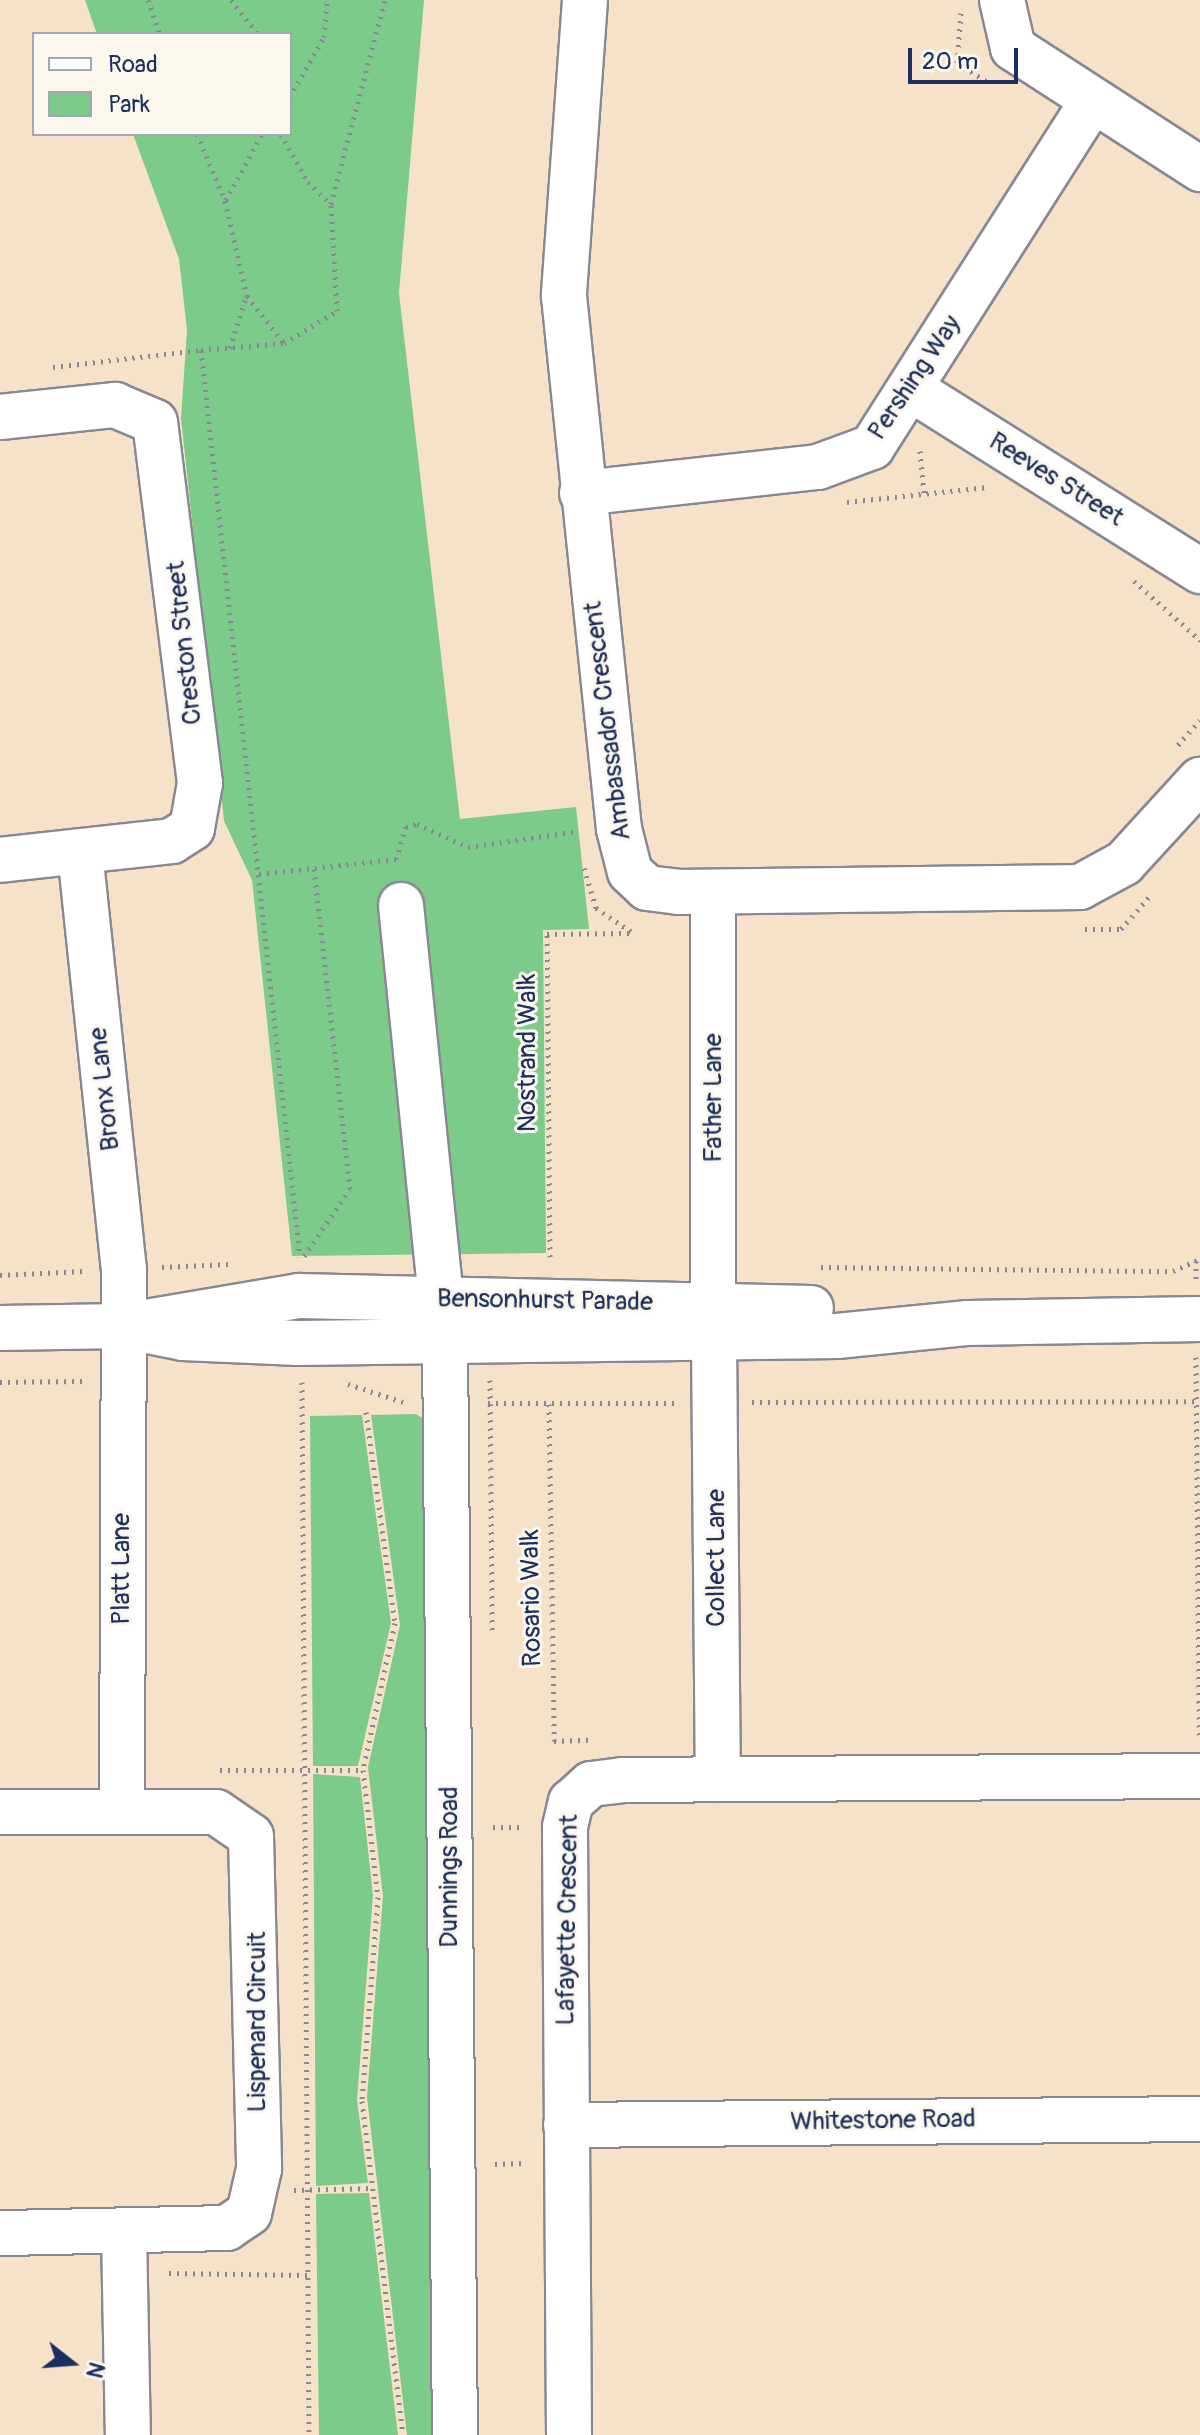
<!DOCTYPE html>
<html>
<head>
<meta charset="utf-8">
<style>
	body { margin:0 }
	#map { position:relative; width:1200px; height:2435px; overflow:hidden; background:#f6e1c9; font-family:Pangolin,sans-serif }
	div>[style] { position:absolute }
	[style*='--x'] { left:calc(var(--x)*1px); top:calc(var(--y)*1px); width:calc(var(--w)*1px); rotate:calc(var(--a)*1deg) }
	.green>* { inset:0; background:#7dcb8a }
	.path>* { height:5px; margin-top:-2.5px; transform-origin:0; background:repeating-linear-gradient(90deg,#888894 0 2px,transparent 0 8px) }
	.roads { filter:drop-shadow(2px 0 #888894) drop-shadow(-2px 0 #888894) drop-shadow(0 2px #888894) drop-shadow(0 -2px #888894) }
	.minor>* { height:44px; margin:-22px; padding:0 22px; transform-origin:22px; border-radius:22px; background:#fff }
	span { translate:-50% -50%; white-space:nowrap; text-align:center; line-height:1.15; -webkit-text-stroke:6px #fbf7ec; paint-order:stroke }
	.street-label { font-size:26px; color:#1b2f5e }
	.legend { position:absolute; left:32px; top:32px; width:260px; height:104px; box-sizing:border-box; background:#fbf7ec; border:2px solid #a1a7b3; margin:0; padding:10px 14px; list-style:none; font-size:24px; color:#1b2f5e }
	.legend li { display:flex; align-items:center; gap:16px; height:40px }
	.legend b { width:40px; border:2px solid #a1a7b3 }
	.north { position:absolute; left:32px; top:2323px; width:80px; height:80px; -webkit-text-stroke:6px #fbf7ec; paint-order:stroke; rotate:107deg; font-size:22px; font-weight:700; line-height:32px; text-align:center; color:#1b2f5e }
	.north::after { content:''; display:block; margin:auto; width:28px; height:36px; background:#1b2f5e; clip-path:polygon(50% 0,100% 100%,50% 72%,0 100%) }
	.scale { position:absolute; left:908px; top:48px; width:110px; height:36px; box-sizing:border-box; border:4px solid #1b2f5e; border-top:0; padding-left:10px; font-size:24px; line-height:28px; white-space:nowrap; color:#1b2f5e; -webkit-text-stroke:6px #fbf7ec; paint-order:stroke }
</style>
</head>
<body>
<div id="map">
	<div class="green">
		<div style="clip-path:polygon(85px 0,424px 0,399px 293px,460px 819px,576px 807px,589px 929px,543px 930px,546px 1253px,292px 1256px,252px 880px,224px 821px,181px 418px,187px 330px,179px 259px,133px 134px,290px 134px,290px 34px,97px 34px)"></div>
		<div style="clip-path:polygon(416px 1414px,427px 1421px,434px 2435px,407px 2435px,367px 2097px,383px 1896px,368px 1767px,400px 1625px,371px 1415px)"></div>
		<div style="clip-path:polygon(362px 1415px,391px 1623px,358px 1766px,313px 1766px,310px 1416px)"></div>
		<div style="clip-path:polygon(313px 1774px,360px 1777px,373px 1895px,357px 2100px,368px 2183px,316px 2186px)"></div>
		<div style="clip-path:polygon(369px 2193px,398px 2435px,319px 2435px,316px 2194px)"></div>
	</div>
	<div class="path">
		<div style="--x:148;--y:0;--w:36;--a:71"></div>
		<div style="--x:231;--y:0;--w:43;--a:51.5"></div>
		<div style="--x:961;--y:13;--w:50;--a:94.6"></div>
		<div style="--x:957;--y:63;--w:39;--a:32"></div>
		<div style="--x:290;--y:97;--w:69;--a:-60.5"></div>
		<div style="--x:324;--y:37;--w:37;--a:-85"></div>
		<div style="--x:197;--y:134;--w:73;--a:67.3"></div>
		<div style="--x:225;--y:201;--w:98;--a:77"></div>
		<div style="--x:247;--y:296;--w:58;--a:52"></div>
		<div style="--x:281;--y:134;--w:55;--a:60.6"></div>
		<div style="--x:308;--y:182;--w:32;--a:44"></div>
		<div style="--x:226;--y:200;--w:75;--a:-61.4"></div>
		<div style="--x:230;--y:348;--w:53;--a:-72.6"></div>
		<div style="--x:201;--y:350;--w:83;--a:-4.8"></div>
		<div style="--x:284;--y:343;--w:62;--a:-31.1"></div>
		<div style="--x:337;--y:311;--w:107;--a:-93.2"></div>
		<div style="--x:331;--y:204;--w:211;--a:-75.2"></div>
		<div style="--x:53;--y:367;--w:149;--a:-6.6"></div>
		<div style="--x:201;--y:350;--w:912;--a:83.77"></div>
		<div style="--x:920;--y:451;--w:43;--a:84.7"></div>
		<div style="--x:847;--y:502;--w:142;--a:-6.1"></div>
		<div style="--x:1134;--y:581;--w:89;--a:41.8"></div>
		<div style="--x:1178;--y:745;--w:33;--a:-49"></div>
		<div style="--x:584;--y:868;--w:42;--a:73.3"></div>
		<div style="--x:596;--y:908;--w:45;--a:34"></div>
		<div style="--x:259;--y:874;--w:138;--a:-6.2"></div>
		<div style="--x:396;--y:859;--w:34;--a:-73"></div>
		<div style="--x:406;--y:827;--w:11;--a:-15"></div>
		<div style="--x:417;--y:824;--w:56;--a:24.3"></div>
		<div style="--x:468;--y:847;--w:112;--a:-8.2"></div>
		<div style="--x:1085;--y:929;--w:36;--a:0"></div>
		<div style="--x:1121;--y:929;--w:43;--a:-48.8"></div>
		<div style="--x:304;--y:1256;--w:81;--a:-55.5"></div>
		<div style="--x:350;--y:1189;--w:323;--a:-96.4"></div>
		<div style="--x:550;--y:1257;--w:323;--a:-90.5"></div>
		<div style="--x:547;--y:934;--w:85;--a:-0.7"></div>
		<div style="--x:1196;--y:1261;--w:18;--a:90"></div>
		<div style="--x:162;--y:1267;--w:66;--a:-2.6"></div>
		<div style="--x:821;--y:1267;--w:352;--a:0.7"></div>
		<div style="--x:1173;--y:1271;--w:30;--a:-24"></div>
		<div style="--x:0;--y:1275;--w:84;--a:-2.7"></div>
		<div style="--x:1196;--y:1357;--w:378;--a:89.5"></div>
		<div style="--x:490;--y:1380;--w:250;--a:89.5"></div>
		<div style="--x:0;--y:1382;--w:83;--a:-0.7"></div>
		<div style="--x:302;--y:1382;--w:1053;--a:89.62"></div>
		<div style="--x:348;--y:1384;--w:61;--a:18.1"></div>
		<div style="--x:752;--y:1402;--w:448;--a:-0.1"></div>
		<div style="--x:488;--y:1403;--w:186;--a:0"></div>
		<div style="--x:549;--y:1404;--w:337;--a:89.1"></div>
		<div style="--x:554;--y:1741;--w:34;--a:-2"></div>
		<div style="--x:366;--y:1412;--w:213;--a:82.2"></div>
		<div style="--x:395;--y:1623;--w:150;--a:102.3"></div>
		<div style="--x:363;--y:1770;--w:128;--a:83.3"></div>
		<div style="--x:378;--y:1897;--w:205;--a:94.5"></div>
		<div style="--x:362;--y:2101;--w:337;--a:83"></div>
		<div style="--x:220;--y:1770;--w:143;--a:0"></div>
		<div style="--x:493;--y:1827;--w:31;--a:0"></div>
		<div style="--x:495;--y:2164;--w:31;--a:-2"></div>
		<div style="--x:294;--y:2190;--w:79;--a:-1.5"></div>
		<div style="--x:169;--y:2273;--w:139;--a:0.8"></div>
	</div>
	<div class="roads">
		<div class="minor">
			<div style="--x:585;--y:0;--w:297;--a:94.1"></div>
			<div style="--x:564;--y:296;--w:536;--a:84.11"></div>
			<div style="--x:619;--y:829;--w:44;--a:75.7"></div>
			<div style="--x:630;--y:872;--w:23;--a:43"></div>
			<div style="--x:647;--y:888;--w:32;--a:7"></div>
			<div style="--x:679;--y:892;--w:401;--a:-0.7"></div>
			<div style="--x:1080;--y:887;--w:50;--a:-28.6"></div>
			<div style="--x:1124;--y:863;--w:113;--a:-47.5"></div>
			<div style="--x:1002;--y:0;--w:49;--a:77.1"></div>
			<div style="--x:1013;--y:48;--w:223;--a:32.9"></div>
			<div style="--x:911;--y:389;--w:342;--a:32.2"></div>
			<div style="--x:0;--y:417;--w:116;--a:-6"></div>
			<div style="--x:115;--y:405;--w:43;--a:23"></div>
			<div style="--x:155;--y:422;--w:364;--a:82.9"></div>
			<div style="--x:200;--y:783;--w:46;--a:100.1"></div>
			<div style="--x:192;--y:828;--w:24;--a:147"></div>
			<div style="--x:172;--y:841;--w:173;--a:173.7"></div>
			<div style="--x:582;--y:493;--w:237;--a:-6.3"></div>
			<div style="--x:818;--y:467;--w:58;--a:-20.3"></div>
			<div style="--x:872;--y:447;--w:409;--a:-57.5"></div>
			<div style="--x:80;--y:852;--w:419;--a:84"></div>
			<div style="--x:124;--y:1269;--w:542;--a:90.21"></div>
			<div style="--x:401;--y:905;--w:438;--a:84.2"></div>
			<div style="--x:445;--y:1341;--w:1094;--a:89.48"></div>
			<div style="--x:713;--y:1304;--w:412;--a:-90"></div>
			<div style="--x:123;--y:1326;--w:61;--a:11.3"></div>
			<div style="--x:183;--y:1338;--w:115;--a:2.5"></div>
			<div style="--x:298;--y:1343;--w:539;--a:-0.74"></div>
			<div style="--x:837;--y:1336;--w:132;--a:-5.7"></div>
			<div style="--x:968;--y:1323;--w:232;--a:-1"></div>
			<div style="--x:0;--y:1328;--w:123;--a:-0.9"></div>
			<div style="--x:123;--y:1326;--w:179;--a:-9.7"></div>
			<div style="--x:299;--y:1296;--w:512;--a:1.34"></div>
			<div style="--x:714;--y:1337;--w:442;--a:89.5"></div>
			<div style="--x:0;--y:1812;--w:216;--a:0"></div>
			<div style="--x:216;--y:1812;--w:42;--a:34.4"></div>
			<div style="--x:251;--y:1836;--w:333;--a:88.6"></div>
			<div style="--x:259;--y:2169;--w:45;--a:102.8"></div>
			<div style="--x:249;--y:2213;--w:27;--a:146"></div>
			<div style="--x:227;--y:2228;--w:227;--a:178.7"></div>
			<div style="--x:566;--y:2125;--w:634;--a:-0.54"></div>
			<div style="--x:124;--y:2233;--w:202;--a:88.9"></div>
			<div style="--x:569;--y:2435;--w:608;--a:-90.38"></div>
			<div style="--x:565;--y:1827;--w:26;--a:-77"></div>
			<div style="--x:571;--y:1802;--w:27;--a:-42"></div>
			<div style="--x:591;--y:1784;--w:32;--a:-7"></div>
			<div style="--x:623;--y:1780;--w:577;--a:-0.4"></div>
		</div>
	</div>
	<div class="street-label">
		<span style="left:915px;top:378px;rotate:-56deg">Pershing Way</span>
		<span style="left:1056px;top:480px;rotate:32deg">Reeves Street</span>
		<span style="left:185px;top:643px;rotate:-96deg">Creston Street</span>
		<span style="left:608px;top:721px;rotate:-97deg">Ambassador Crescent</span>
		<span style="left:528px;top:1053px;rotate:-90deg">Nostrand Walk</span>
		<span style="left:105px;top:1089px;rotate:-96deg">Bronx Lane</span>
		<span style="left:714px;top:1098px;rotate:-90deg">Father Lane</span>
		<span style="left:545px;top:1301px;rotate:1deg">Bensonhurst Parade</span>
		<span style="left:717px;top:1558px;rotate:-90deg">Collect Lane</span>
		<span style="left:122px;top:1569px;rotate:-90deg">Platt Lane</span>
		<span style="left:532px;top:1598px;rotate:-91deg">Rosario Walk</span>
		<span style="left:450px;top:1867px;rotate:-90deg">Dunnings Road</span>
		<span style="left:568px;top:1920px;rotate:-89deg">Lafayette Crescent</span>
		<span style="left:258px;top:2022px;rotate:-90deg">Lispenard Circuit</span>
		<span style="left:883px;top:2121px;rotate:-1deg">Whitestone Road</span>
	</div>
	<ul class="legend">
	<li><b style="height:10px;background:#fff"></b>Road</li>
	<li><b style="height:22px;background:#7dcb8a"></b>Park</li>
	</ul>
	<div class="north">N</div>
	<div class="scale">20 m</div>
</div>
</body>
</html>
